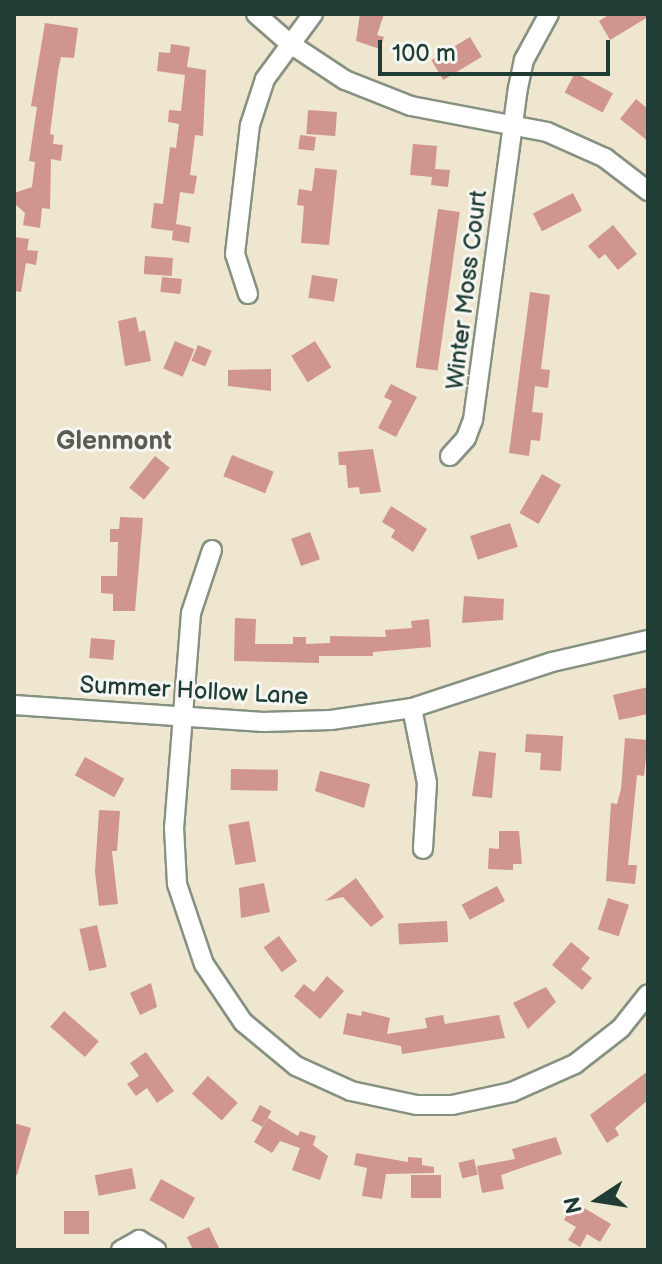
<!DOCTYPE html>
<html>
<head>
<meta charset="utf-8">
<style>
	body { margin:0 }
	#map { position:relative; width:662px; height:1264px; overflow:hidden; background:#eee6ce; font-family:"Balsamiq Sans",sans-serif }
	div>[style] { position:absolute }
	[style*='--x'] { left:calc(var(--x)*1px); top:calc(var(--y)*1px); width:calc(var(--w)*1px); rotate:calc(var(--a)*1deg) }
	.building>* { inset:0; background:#d0958c; transform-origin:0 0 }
	.roads { filter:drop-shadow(2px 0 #869281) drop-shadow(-2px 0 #869281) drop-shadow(0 2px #869281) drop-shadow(0 -2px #869281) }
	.minor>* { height:18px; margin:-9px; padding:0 9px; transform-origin:9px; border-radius:9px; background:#fff }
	span { translate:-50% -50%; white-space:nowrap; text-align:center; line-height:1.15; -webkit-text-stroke:6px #f6f6f2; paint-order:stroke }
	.street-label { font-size:24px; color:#1f3d34 }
	.neighbourhood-label { font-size:26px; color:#5d5c53; font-weight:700 }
	.frame { position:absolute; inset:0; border:16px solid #1f3d34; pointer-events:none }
	.north { position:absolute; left:558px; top:1160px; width:80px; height:80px; -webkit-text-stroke:6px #f6f6f2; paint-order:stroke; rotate:258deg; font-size:22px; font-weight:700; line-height:32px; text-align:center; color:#1f3d34 }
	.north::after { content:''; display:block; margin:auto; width:28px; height:36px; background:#1f3d34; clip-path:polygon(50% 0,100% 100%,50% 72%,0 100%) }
	.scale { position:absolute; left:378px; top:40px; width:232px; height:36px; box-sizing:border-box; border:4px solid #1f3d34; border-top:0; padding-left:10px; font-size:24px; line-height:28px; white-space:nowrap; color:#1f3d34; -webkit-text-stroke:6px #f6f6f2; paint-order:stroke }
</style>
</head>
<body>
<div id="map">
	<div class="building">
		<div style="clip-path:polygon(360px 14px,384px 14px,377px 35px,384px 37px,380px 49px,356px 41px)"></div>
		<div style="clip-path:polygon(610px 14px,648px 14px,648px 17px,610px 40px,599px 21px)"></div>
		<div style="clip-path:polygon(45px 23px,78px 28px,74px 58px,61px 57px,58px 71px,50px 134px,54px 135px,53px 144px,63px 145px,61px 161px,51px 159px,50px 209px,42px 208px,40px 228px,23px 225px,25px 213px,14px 203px,14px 193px,32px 187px,35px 162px,29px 161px,37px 107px,31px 106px)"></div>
		<div style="left:470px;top:37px;width:23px;height:45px;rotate:59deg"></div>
		<div style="clip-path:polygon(171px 44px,190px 47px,187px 67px,206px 70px,203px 136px,195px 135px,190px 175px,197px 176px,194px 194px,180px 192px,176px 224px,191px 227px,189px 243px,172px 240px,173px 231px,151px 228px,154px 203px,163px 204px,170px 147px,176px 148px,179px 124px,168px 122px,169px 110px,181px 111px,185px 75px,157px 71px,159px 52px,170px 53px)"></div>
		<div style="left:575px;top:73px;width:43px;height:22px;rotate:28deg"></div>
		<div style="clip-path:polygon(636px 99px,648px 109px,648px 141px,620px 119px)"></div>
		<div style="left:308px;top:110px;width:29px;height:24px;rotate:4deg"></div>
		<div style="left:300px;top:135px;width:16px;height:14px;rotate:7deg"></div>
		<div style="clip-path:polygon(413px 144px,437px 146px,435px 169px,450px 170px,448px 187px,431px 185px,432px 177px,410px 175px)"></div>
		<div style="clip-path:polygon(315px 168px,337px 170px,329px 245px,301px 243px,304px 206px,297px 205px,299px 189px,312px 191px)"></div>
		<div style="left:573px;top:193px;width:20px;height:45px;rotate:63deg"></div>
		<div style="left:438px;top:209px;width:22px;height:160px;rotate:8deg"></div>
		<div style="clip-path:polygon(613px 225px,637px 254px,618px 270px,605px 254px,599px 259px,588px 246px)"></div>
		<div style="clip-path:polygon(14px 237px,29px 239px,27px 250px,38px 251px,36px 265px,26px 263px,21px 292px,14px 291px)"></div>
		<div style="left:145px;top:256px;width:28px;height:18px;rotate:4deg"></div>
		<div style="left:312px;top:275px;width:26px;height:23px;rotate:9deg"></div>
		<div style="left:162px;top:277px;width:20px;height:15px;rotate:6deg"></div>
		<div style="clip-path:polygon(530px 292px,550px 295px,541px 369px,550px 370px,548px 388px,535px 386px,532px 412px,543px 413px,540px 441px,531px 440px,529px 456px,509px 453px)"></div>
		<div style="clip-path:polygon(136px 317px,139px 332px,145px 330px,151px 361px,125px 366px,118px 321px)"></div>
		<div style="left:175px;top:341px;width:21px;height:30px;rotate:23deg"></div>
		<div style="left:315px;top:341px;width:31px;height:28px;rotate:58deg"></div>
		<div style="left:198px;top:345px;width:15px;height:17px;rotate:23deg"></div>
		<div style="clip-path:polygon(271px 369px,271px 391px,228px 386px,228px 370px)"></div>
		<div style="clip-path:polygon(391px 384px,417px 397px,396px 437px,378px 428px,392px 401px,384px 397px)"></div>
		<div style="clip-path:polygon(373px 449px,381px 492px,360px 494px,359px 487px,348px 488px,346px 465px,339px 465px,338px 452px)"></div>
		<div style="left:232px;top:455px;width:45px;height:23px;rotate:22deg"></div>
		<div style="left:155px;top:456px;width:19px;height:41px;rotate:39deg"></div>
		<div style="left:542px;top:474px;width:22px;height:45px;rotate:30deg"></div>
		<div style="clip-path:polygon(391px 506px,427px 529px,413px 552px,391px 537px,395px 530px,382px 522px)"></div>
		<div style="clip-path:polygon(120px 517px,143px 518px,135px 611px,113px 611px,113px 594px,101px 593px,101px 576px,117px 576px,118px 542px,110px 542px,110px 529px,119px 529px)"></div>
		<div style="left:510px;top:523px;width:25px;height:42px;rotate:72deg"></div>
		<div style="left:310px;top:532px;width:29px;height:20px;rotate:70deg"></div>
		<div style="clip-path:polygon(464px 596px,504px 599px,503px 620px,462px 623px)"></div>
		<div style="clip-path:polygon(235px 618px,256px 619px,255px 644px,293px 644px,293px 637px,306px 637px,306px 644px,330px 643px,330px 636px,386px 637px,385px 630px,412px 628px,411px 621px,429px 619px,431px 647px,373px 652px,373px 656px,319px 656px,319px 663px,234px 661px)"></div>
		<div style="left:91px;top:638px;width:24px;height:20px;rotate:5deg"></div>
		<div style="clip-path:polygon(648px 687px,648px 714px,619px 720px,613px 695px)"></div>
		<div style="clip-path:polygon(526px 734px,563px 736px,561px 771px,540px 770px,541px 753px,525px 752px)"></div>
		<div style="clip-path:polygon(625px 738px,648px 740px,644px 776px,637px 775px,628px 865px,637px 865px,635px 884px,606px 881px,611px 803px,617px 804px,621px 789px)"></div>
		<div style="clip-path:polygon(479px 751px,496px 753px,492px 798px,472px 796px)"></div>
		<div style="left:85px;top:757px;width:45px;height:21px;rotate:29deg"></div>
		<div style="left:231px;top:769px;width:47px;height:21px;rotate:1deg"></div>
		<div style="clip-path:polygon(320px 771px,370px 784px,364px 808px,315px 791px)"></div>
		<div style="clip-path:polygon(99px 810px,120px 811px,117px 851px,112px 851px,118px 904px,99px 906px,95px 872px)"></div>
		<div style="left:249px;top:821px;width:41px;height:21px;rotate:80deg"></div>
		<div style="clip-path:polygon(499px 831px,519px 831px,522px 864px,513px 864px,513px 870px,488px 869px,489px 848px,499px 849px)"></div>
		<div style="clip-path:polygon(356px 878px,384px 917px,371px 927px,343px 897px,325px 901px)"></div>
		<div style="clip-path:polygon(264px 883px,270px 912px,241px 918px,239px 888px)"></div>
		<div style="left:497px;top:886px;width:17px;height:40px;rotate:62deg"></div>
		<div style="left:608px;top:898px;width:22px;height:33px;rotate:18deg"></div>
		<div style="left:447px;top:921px;width:21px;height:49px;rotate:87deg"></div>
		<div style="left:97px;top:925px;width:43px;height:18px;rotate:77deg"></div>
		<div style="left:279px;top:936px;width:31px;height:19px;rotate:54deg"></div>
		<div style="clip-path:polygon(571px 942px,590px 958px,581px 969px,592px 978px,582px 990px,552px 965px)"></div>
		<div style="clip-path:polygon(327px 976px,344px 991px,320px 1019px,294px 996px,304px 984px,314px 992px)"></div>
		<div style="clip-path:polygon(151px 983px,157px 1007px,140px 1015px,130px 993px)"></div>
		<div style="clip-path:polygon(546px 987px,556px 1002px,528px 1029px,513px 1003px)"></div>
		<div style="left:64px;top:1011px;width:46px;height:21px;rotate:41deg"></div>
		<div style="clip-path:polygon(362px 1011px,390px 1018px,387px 1034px,427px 1028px,425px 1018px,443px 1015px,445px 1024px,499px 1015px,505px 1038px,402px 1054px,401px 1046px,343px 1034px,347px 1013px,361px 1016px)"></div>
		<div style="clip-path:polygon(146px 1052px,174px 1091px,157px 1103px,147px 1088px,136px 1096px,127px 1084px,139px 1076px,130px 1063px)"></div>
		<div style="clip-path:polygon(648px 1071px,648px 1100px,615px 1128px,619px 1135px,607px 1143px,590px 1115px)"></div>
		<div style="left:208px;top:1076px;width:40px;height:24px;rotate:42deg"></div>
		<div style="left:260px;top:1105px;width:13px;height:18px;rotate:29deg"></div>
		<div style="clip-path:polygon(268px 1118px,298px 1136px,300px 1131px,316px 1136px,313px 1145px,328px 1156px,320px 1180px,292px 1170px,300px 1148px,280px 1141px,272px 1153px,254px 1142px)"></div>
		<div style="clip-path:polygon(14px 1123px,31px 1128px,17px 1175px,14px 1175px)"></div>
		<div style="clip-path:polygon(556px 1137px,562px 1154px,501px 1175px,504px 1189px,482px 1193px,477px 1166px,515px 1159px,512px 1149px)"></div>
		<div style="clip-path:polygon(356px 1153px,408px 1162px,408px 1157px,422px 1158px,422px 1165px,434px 1167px,434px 1173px,386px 1174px,382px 1199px,362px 1196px,367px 1168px,354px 1165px)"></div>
		<div style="left:474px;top:1159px;width:16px;height:16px;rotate:76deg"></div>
		<div style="left:132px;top:1168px;width:21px;height:38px;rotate:79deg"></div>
		<div style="left:411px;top:1175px;width:30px;height:23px"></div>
		<div style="left:161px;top:1179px;width:39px;height:24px;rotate:29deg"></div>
		<div style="clip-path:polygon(574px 1202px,611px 1224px,600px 1242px,587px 1234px,580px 1247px,568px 1240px,576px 1227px,564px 1220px)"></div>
		<div style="left:64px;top:1211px;width:25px;height:23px"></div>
		<div style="clip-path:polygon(209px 1227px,220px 1250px,193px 1250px,187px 1237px)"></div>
	</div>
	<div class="roads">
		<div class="minor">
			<div style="--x:256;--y:14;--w:44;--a:41.3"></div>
			<div style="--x:289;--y:43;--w:67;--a:33.5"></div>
			<div style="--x:345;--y:80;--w:71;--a:21.5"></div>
			<div style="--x:411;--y:106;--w:138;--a:10.8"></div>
			<div style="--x:547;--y:132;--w:64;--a:24.1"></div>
			<div style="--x:605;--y:158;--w:54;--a:37.5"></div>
			<div style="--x:248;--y:294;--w:42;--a:-108"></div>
			<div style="--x:235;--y:254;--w:130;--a:-83.4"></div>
			<div style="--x:250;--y:125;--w:48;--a:-71.9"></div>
			<div style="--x:265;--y:79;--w:81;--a:-53.6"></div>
			<div style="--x:450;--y:456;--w:24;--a:-48"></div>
			<div style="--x:466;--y:438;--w:19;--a:-69"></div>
			<div style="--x:473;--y:420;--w:335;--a:-82.3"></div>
			<div style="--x:518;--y:88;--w:29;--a:-78"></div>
			<div style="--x:524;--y:60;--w:52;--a:-61.5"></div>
			<div style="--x:212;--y:550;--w:66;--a:108.4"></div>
			<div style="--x:191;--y:613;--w:216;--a:94.5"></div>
			<div style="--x:174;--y:828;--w:56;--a:86.9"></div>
			<div style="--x:177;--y:884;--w:84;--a:71.4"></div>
			<div style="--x:204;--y:964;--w:70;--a:56.1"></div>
			<div style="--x:243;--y:1022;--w:69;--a:39.7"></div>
			<div style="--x:296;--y:1066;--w:60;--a:24.4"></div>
			<div style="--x:351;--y:1091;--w:67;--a:12"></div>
			<div style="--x:417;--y:1105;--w:35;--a:0"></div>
			<div style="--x:452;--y:1105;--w:61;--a:-12.2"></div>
			<div style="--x:512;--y:1092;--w:69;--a:-24"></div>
			<div style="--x:575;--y:1064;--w:58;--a:-38"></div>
			<div style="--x:621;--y:1028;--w:43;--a:-51.5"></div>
			<div style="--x:14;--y:705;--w:250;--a:3.9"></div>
			<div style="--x:263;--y:722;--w:68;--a:-1.7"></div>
			<div style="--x:331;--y:720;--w:82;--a:-8.4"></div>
			<div style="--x:412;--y:708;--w:147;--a:-18.2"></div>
			<div style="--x:552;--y:662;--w:98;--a:-12.9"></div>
			<div style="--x:412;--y:708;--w:76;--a:78.7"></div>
			<div style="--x:427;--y:783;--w:66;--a:93.5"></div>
			<div style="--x:121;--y:1250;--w:21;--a:-29"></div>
			<div style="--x:139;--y:1240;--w:20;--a:30"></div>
		</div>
	</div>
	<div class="street-label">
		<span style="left:467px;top:290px;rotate:-83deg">Winter Moss Court</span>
		<span style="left:194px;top:691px;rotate:3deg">Summer Hollow Lane</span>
	</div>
	<div class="neighbourhood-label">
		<span style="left:114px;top:442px">Glenmont</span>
	</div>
	<div class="frame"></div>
	<div class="north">N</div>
	<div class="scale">100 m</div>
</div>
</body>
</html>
